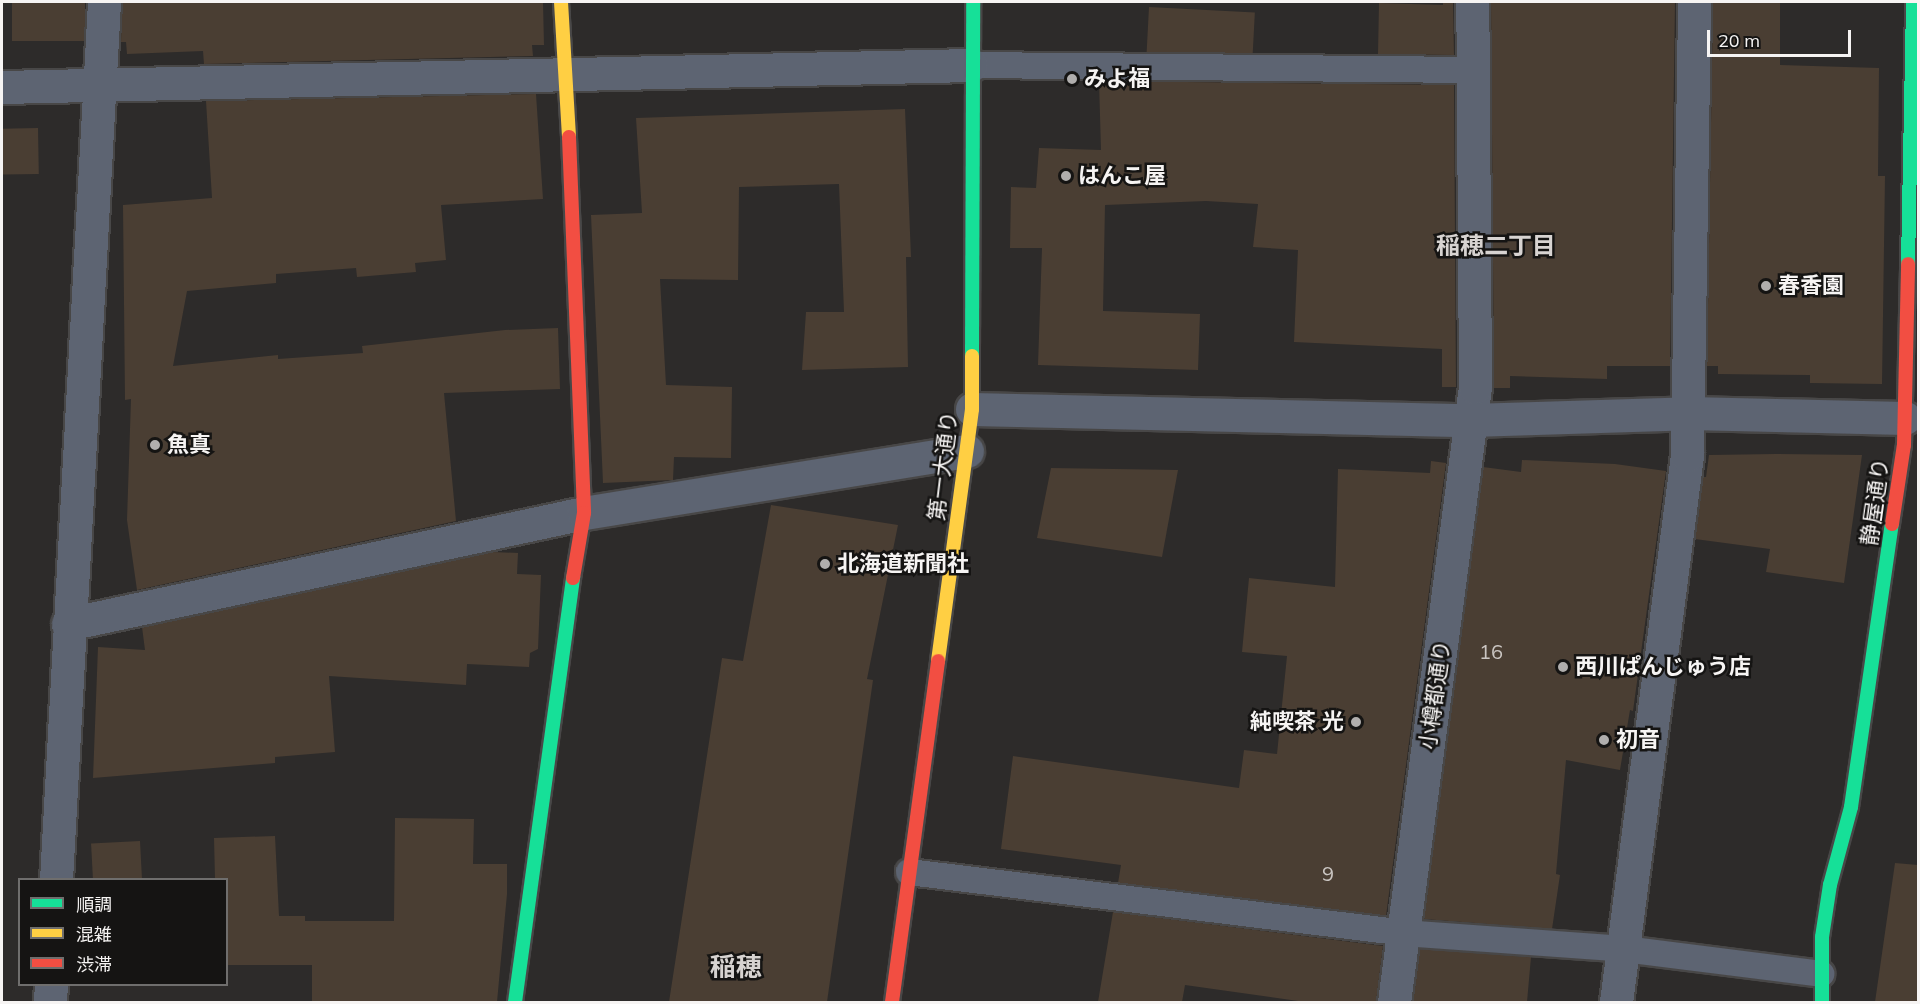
<!DOCTYPE html>
<html>
<head>
<meta charset="utf-8">
<style>
	body { margin:0 }
	#map { position:relative; width:1920px; height:1004px; overflow:hidden; background:#2d2b2a; font-family:Mulish,"Noto Sans JP",sans-serif }
	div>[style] { position:absolute }
	[style*='--x'] { left:calc(var(--x)*1px); top:calc(var(--y)*1px); width:calc(var(--w)*1px); rotate:calc(var(--a)*1deg) }
	.building>* { inset:0; background:#4a3e33; transform-origin:0 0 }
	.roads { filter:drop-shadow(2px 0 #484747) drop-shadow(-2px 0 #484747) drop-shadow(0 2px #484747) drop-shadow(0 -2px #484747) }
	.lane>* { height:26px; margin:-13px; padding:0 13px; transform-origin:13px; border-radius:13px; background:#5d6472 }
	.street>* { height:33px; margin:-16.5px; padding:0 16.5px; transform-origin:16.5px; border-radius:16.5px; background:#5d6472 }
	.fast>* { height:14px; margin:-7px; padding:0 7px; transform-origin:7px; border-radius:7px; background:#16e098 }
	.slow>* { height:14px; margin:-7px; padding:0 7px; transform-origin:7px; border-radius:7px; background:#ffcf43 }
	.jam>* { height:14px; margin:-7px; padding:0 7px; transform-origin:7px; border-radius:7px; background:#f24e42 }
	.dots>* { width:16px; height:16px; translate:-50% -50%; box-sizing:border-box; border:3px solid #151413; border-radius:50% }
	span { translate:-50% -50%; white-space:nowrap; text-align:center; line-height:1.15; -webkit-text-stroke:5px #151413; paint-order:stroke }
	.number-label { font-size:20px; color:#cbc6c3 }
	.number-label span { -webkit-text-stroke-width:0 }
	.poi-label { font-size:22px; color:#f6f4f3; font-weight:700 }
	.left { translate:0 -50%; text-align:left }
	.right { translate:-100% -50%; text-align:right }
	.street-label { font-size:22px; color:#f6f4f3 }
	.neighbourhood-label { font-size:24px; color:#d7d3d1; font-weight:700 }
	.quarter-label { font-size:26px; color:#d7d3d1; font-weight:700 }
	.frame { position:absolute; inset:0; border:3px solid #f6f4f3; pointer-events:none }
	.legend { position:absolute; left:18px; top:878px; width:210px; height:108px; box-sizing:border-box; background:#151413; border:2px solid #6f6e6d; margin:0; padding:8px 10px; list-style:none; font-size:18px; color:#f6f4f3 }
	.legend li { display:flex; align-items:center; gap:12px; height:30px }
	.legend b { width:30px; border:2px solid #6f6e6d }
	.scale { position:absolute; left:1707px; top:30px; width:144px; height:27px; box-sizing:border-box; border:3px solid #f6f4f3; border-top:0; padding-left:8px; font-size:18px; line-height:21px; white-space:nowrap; color:#f6f4f3; -webkit-text-stroke:4px #151413; paint-order:stroke }
</style>
</head>
<body>
<div id="map">
	<div class="building">
		<div style="left:12px;top:2px;width:73px;height:39px"></div>
		<div style="clip-path:polygon(122px 2px,543px 2px,544px 45px,532px 45px,533px 56px,204px 64px,203px 51px,127px 54px,126px 42px,121px 42px)"></div>
		<div style="clip-path:polygon(1443px 2px,1453px 2px,1454px 55px,1378px 54px,1379px 3px,1443px 5px)"></div>
		<div style="clip-path:polygon(1491px 2px,1675px 2px,1670px 366px,1607px 366px,1607px 379px,1510px 376px,1510px 388px,1494px 388px)"></div>
		<div style="clip-path:polygon(1713px 2px,1780px 2px,1780px 65px,1879px 68px,1878px 176px,1885px 176px,1882px 384px,1810px 383px,1810px 375px,1718px 374px,1718px 366px,1707px 366px)"></div>
		<div style="left:1149px;top:7px;width:106px;height:45px;rotate:3deg"></div>
		<div style="clip-path:polygon(1099px 81px,1454px 85px,1456px 387px,1442px 387px,1442px 349px,1294px 342px,1298px 250px,1253px 247px,1258px 204px,1206px 201px,1105px 205px,1103px 311px,1200px 314px,1198px 370px,1038px 365px,1042px 248px,1010px 248px,1011px 187px,1036px 188px,1039px 148px,1101px 150px)"></div>
		<div style="clip-path:polygon(536px 94px,543px 199px,441px 205px,446px 260px,415px 263px,416px 272px,357px 277px,356px 268px,276px 274px,276px 283px,187px 291px,173px 366px,278px 355px,278px 359px,363px 353px,362px 346px,505px 330px,558px 328px,560px 389px,444px 393px,456px 521px,137px 590px,127px 520px,131px 399px,125px 400px,123px 205px,212px 198px,206px 101px)"></div>
		<div style="clip-path:polygon(905px 109px,911px 257px,906px 257px,908px 367px,802px 370px,806px 312px,844px 312px,839px 184px,739px 187px,738px 280px,660px 279px,666px 385px,732px 387px,731px 458px,674px 457px,673px 480px,603px 483px,591px 215px,642px 213px,636px 118px)"></div>
		<div style="left:38px;top:128px;width:46px;height:36px;rotate:89deg"></div>
		<div style="clip-path:polygon(1776px 454px,1862px 455px,1844px 583px,1766px 572px,1770px 549px,1695px 539px,1703px 477px,1706px 477px,1709px 455px)"></div>
		<div style="clip-path:polygon(1522px 460px,1615px 464px,1666px 471px,1633px 711px,1630px 710px,1620px 770px,1566px 760px,1556px 874px,1560px 875px,1552px 929px,1424px 919px,1483px 467px,1521px 472px)"></div>
		<div style="clip-path:polygon(1431px 461px,1446px 463px,1386px 916px,1118px 883px,1121px 865px,1001px 849px,1013px 756px,1239px 788px,1244px 750px,1277px 754px,1287px 656px,1242px 652px,1249px 578px,1335px 587px,1338px 469px,1430px 473px)"></div>
		<div style="clip-path:polygon(1051px 468px,1178px 470px,1162px 557px,1037px 538px)"></div>
		<div style="clip-path:polygon(771px 505px,898px 525px,867px 679px,873px 680px,827px 1002px,669px 1002px,722px 658px,743px 661px)"></div>
		<div style="clip-path:polygon(493px 552px,518px 553px,517px 574px,541px 575px,538px 649px,530px 653px,529px 667px,467px 664px,466px 685px,329px 676px,335px 752px,275px 757px,275px 763px,93px 778px,98px 647px,145px 650px,142px 627px)"></div>
		<div style="clip-path:polygon(395px 818px,474px 819px,473px 864px,507px 864px,507px 894px,497px 1002px,312px 1002px,312px 965px,226px 965px,226px 879px,215px 879px,214px 838px,275px 836px,279px 916px,305px 916px,305px 921px,394px 921px)"></div>
		<div style="left:140px;top:841px;width:38px;height:49px;rotate:87deg"></div>
		<div style="clip-path:polygon(1895px 863px,1918px 865px,1918px 1002px,1875px 1002px)"></div>
		<div style="clip-path:polygon(1113px 912px,1383px 946px,1376px 1002px,1305px 1002px,1185px 985px,1182px 1002px,1098px 1002px)"></div>
		<div style="clip-path:polygon(1420px 949px,1531px 957px,1527px 1002px,1413px 1002px)"></div>
	</div>
	<div class="roads">
		<div class="lane">
			<div style="--x:971;--y:65;--w:502;--a:0.57"></div>
			<div style="--x:909;--y:872;--w:498;--a:7"></div>
			<div style="--x:1403;--y:933;--w:222;--a:4.1"></div>
			<div style="--x:1624;--y:949;--w:199;--a:7.2"></div>
		</div>
		<div class="street">
			<div style="--x:2;--y:87;--w:969;--a:-1.3"></div>
			<div style="--x:972;--y:409;--w:499;--a:1.3"></div>
			<div style="--x:1471;--y:420;--w:218;--a:-1.8"></div>
			<div style="--x:1689;--y:413;--w:216;--a:1.3"></div>
			<div style="--x:68;--y:624;--w:528;--a:-12.14"></div>
			<div style="--x:584;--y:513;--w:388;--a:-9.2"></div>
			<div style="--x:56;--y:880;--w:879;--a:-86.87"></div>
			<div style="--x:50;--y:1002;--w:18;--a:-87"></div>
			<div style="--x:1394;--y:1002;--w:620;--a:-82.5"></div>
			<div style="--x:1475;--y:387;--w:385;--a:-90.4"></div>
			<div style="--x:1616;--y:1002;--w:552;--a:-82.6"></div>
			<div style="--x:1687;--y:455;--w:453;--a:-89.1"></div>
		</div>
		<div class="fast">
			<div style="--x:1908;--y:264;--w:262;--a:-88.9"></div>
			<div style="--x:972;--y:356;--w:354;--a:-89.8"></div>
			<div style="--x:515;--y:1002;--w:428;--a:-82.2"></div>
			<div style="--x:1822;--y:1002;--w:65;--a:-90"></div>
			<div style="--x:1822;--y:937;--w:53;--a:-81.3"></div>
			<div style="--x:1830;--y:885;--w:81;--a:-74.9"></div>
			<div style="--x:1851;--y:807;--w:286;--a:-81.8"></div>
		</div>
		<div class="slow">
			<div style="--x:561;--y:2;--w:135;--a:86.6"></div>
			<div style="--x:938;--y:661;--w:254;--a:-82.3"></div>
			<div style="--x:972;--y:409;--w:53;--a:-90"></div>
		</div>
		<div class="jam">
			<div style="--x:569;--y:137;--w:376;--a:87.7"></div>
			<div style="--x:584;--y:513;--w:66;--a:99.6"></div>
			<div style="--x:1892;--y:524;--w:80;--a:-81.4"></div>
			<div style="--x:1904;--y:445;--w:181;--a:-88.7"></div>
			<div style="--x:892;--y:1002;--w:344;--a:-82.3"></div>
		</div>
	</div>
	<div class="dots">
		<div style="left:1072px;top:79px;background:#b0aead"></div>
		<div style="left:1066px;top:176px;background:#b0aead"></div>
		<div style="left:1766px;top:286px;background:#b0aead"></div>
		<div style="left:155px;top:445px;background:#b0aead"></div>
		<div style="left:825px;top:564px;background:#b0aead"></div>
		<div style="left:1563px;top:667px;background:#b0aead"></div>
		<div style="left:1356px;top:722px;background:#b0aead"></div>
		<div style="left:1604px;top:740px;background:#b0aead"></div>
	</div>
	<div class="number-label">
		<span style="left:1491px;top:651px">16</span>
		<span style="left:1328px;top:873px">9</span>
	</div>
	<div class="poi-label">
		<span class="left" style="left:1084px;top:79px">みよ福</span>
		<span class="left" style="left:1078px;top:176px">はんこ屋</span>
		<span class="left" style="left:1778px;top:286px">春香園</span>
		<span class="left" style="left:167px;top:445px">魚真</span>
		<span class="left" style="left:837px;top:564px">北海道新聞社</span>
		<span class="left" style="left:1575px;top:667px">西川ぱんじゅう店</span>
		<span class="right" style="left:1344px;top:722px">純喫茶 光</span>
		<span class="left" style="left:1616px;top:740px">初音</span>
	</div>
	<div class="street-label">
		<span style="left:943px;top:466px;rotate:-83deg">第一大通り</span>
		<span style="left:1875px;top:502px;rotate:-82deg">静屋通り</span>
		<span style="left:1435px;top:695px;rotate:-82deg">小樽都通り</span>
	</div>
	<div class="neighbourhood-label">
		<span style="left:1496px;top:246px">稲穂二丁目</span>
	</div>
	<div class="quarter-label">
		<span style="left:736px;top:967px">稲穂</span>
	</div>
	<div class="frame"></div>
	<ul class="legend">
	<li><b style="height:8px;background:#16e098"></b>順調</li>
	<li><b style="height:8px;background:#ffcf43"></b>混雑</li>
	<li><b style="height:8px;background:#f24e42"></b>渋滞</li>
	</ul>
	<div class="scale">20 m</div>
</div>
</body>
</html>
